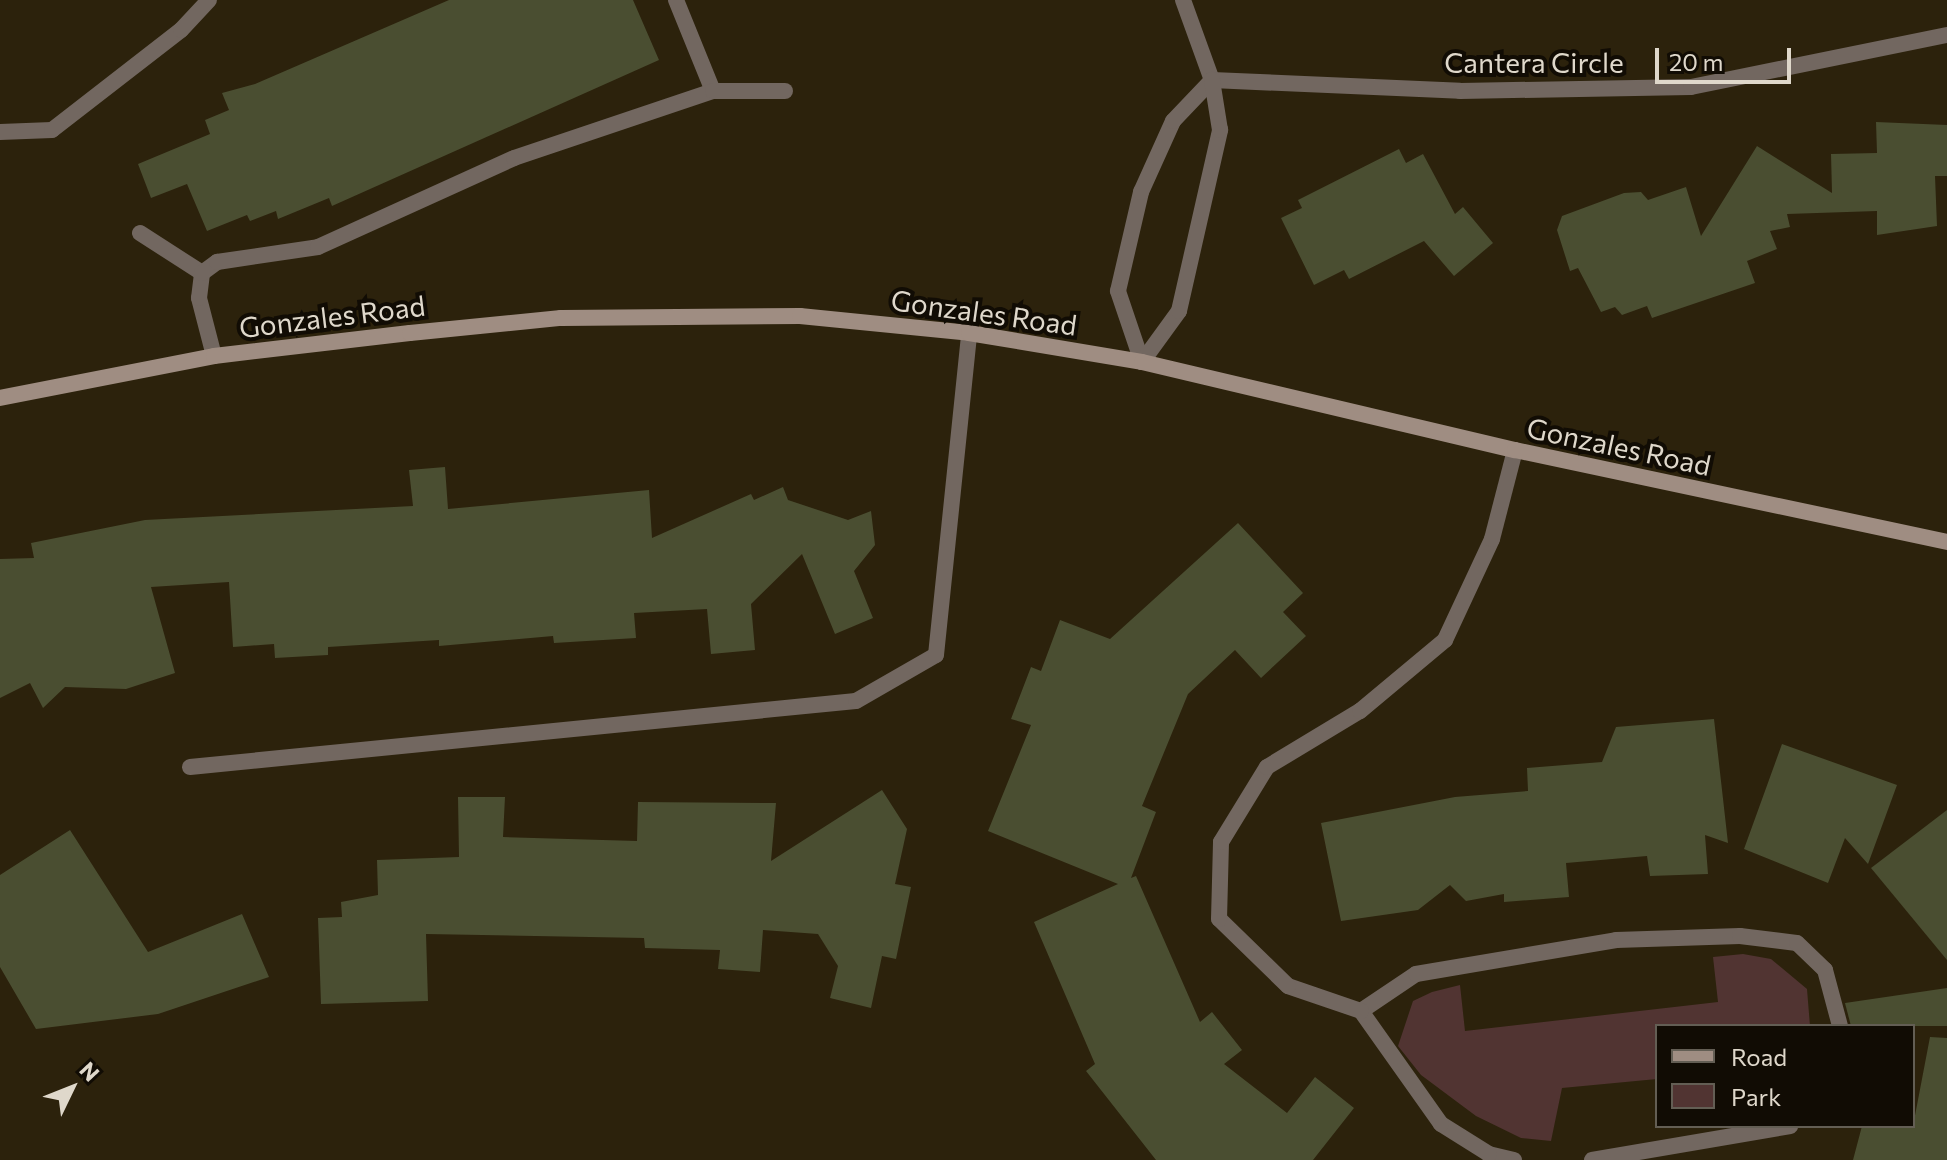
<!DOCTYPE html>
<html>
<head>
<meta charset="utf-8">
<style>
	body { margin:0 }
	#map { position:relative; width:1947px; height:1160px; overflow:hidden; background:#2c220c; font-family:Commissioner,sans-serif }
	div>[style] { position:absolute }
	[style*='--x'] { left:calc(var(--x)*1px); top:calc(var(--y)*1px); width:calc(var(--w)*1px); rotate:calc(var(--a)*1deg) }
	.green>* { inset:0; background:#513432 }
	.building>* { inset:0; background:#4a4e31 }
	.lane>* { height:16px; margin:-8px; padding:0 8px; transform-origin:8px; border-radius:8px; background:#726760 }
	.street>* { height:16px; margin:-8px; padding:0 8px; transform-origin:8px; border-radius:8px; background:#726760 }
	.secondary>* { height:16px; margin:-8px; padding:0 8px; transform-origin:8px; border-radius:8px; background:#9f8d82 }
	span { translate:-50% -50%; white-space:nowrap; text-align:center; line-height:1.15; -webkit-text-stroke:8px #110c04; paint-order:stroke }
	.street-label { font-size:28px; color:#dfd8cb }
	.legend { position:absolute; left:1655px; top:1024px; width:260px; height:104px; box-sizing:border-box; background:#110c04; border:2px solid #635e54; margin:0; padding:10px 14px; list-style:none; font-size:24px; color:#dfd8cb }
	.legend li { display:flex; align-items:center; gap:16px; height:40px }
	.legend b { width:40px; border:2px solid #635e54 }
	.north { position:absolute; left:32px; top:1048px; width:80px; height:80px; -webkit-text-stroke:6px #110c04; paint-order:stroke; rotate:47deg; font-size:22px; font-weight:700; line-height:32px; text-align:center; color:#dfd8cb }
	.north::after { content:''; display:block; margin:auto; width:28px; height:36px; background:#dfd8cb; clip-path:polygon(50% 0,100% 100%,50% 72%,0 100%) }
	.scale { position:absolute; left:1655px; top:48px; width:136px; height:36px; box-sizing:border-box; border:4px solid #dfd8cb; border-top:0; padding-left:10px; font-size:24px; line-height:28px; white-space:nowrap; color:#dfd8cb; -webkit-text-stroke:6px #110c04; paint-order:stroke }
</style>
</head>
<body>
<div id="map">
	<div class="green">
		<div style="clip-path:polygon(1743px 954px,1771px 959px,1807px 989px,1810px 1026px,1657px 1026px,1657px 1079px,1562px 1088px,1551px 1141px,1521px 1138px,1476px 1116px,1421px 1075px,1398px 1046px,1413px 1001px,1432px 992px,1460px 985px,1465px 1031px,1718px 1002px,1713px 957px)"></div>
	</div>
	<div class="building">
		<div style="clip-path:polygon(449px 0,633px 0,659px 60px,332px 206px,329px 198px,278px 219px,276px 211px,250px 221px,247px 215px,207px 231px,187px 184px,151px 198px,138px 164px,210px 134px,205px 120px,229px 110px,222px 93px,255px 84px)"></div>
		<div style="clip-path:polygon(1876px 122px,1947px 125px,1947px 176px,1935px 176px,1937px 226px,1877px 235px,1877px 211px,1787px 214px,1790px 227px,1770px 231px,1777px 249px,1747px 261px,1755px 283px,1652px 318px,1647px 306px,1622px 315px,1615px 307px,1601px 312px,1578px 268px,1570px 271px,1557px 230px,1562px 216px,1624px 193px,1641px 192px,1648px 200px,1686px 187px,1701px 236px,1757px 146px,1832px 193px,1831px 154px,1877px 153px)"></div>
		<div style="clip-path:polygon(1399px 149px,1406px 163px,1423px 154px,1455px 214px,1463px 207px,1493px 243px,1454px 276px,1424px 241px,1349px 279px,1344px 270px,1314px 285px,1281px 218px,1302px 208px,1298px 200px)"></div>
		<div style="clip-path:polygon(445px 467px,448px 509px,649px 490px,652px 538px,751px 494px,754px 500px,783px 487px,788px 500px,848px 520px,871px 511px,875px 545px,854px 571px,873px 618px,835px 634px,802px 554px,751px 604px,755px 650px,711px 654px,707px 609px,634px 613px,636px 638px,554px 643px,553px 636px,439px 646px,439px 640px,328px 647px,328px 655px,275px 658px,274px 644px,233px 647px,229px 582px,151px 587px,175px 673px,126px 689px,65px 687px,43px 708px,30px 683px,0 698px,0 559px,34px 558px,31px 543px,145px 520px,413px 506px,409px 470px)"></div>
		<div style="clip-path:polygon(1238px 523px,1303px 593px,1283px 612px,1306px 636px,1261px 678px,1235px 650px,1188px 694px,1142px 806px,1156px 812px,1131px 878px,1136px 876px,1200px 1022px,1212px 1012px,1242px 1050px,1224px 1064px,1287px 1113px,1315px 1077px,1354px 1108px,1313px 1160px,1156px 1160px,1086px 1071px,1095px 1064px,1034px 922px,1118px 884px,988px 831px,1031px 725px,1011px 719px,1031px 667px,1041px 671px,1060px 620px,1110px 639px)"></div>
		<div style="clip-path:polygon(1714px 719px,1728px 843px,1705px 835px,1708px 874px,1650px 876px,1647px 856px,1566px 863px,1569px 897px,1504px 902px,1504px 894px,1466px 901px,1450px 885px,1418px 910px,1341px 921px,1321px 823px,1455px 797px,1528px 791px,1527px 768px,1602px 762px,1616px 727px)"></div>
		<div style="clip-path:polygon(1782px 744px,1897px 785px,1868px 864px,1845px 838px,1828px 883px,1744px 849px)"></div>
		<div style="clip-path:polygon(882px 790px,907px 829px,895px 884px,911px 887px,896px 959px,882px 956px,871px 1008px,830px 998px,838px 966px,818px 934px,763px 930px,760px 972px,718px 969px,720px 950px,645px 948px,644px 938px,426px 934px,428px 1001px,321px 1004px,318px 918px,342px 917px,341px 902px,378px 895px,377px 860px,459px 857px,458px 797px,505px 797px,503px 837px,637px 841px,638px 802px,776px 803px,771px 861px)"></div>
		<div style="clip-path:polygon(1947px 810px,1947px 960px,1871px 868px)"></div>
		<div style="clip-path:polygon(70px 830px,148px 952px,242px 914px,269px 977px,158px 1014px,36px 1029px,0 967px,0 875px)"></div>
		<div style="clip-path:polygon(1947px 988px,1947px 1026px,1851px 1026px,1845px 1003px)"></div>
		<div style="clip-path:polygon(1930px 1037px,1947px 1038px,1947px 1160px,1853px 1160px,1862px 1126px,1913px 1126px)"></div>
	</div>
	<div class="lane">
		<div style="--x:676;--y:0;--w:98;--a:67.9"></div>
		<div style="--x:0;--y:132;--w:52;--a:-2.2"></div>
		<div style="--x:52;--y:130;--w:163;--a:-37.8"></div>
		<div style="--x:181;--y:30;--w:41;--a:-47"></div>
		<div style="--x:140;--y:233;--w:74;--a:32.8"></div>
		<div style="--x:214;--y:356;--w:60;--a:-104.5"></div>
		<div style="--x:199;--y:298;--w:25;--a:-83"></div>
		<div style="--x:202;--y:273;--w:19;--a:-36"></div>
		<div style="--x:217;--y:262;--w:102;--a:-8.4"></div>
		<div style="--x:318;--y:247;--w:215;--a:-24.4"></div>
		<div style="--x:514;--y:158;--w:210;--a:-18.6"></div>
		<div style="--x:713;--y:91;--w:72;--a:0"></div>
		<div style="--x:190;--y:767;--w:669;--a:-5.66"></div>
		<div style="--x:856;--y:701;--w:92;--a:-29.9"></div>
		<div style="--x:936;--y:655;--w:324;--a:-84.1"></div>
		<div style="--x:1361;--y:1011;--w:66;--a:-33.9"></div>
		<div style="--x:1416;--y:974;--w:203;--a:-9.6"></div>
		<div style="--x:1616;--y:940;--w:124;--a:-1.8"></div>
		<div style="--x:1740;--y:936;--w:57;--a:7"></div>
		<div style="--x:1797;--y:943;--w:39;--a:44"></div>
		<div style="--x:1825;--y:970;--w:58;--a:75"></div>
		<div style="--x:1514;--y:1160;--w:26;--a:-167"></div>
		<div style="--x:1489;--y:1154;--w:57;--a:-148"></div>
		<div style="--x:1441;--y:1124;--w:138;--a:-125.3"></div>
		<div style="--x:1361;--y:1011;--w:77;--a:-161.1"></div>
		<div style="--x:1288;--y:986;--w:96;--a:-135.8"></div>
		<div style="--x:1219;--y:919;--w:77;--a:-88.5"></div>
		<div style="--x:1221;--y:842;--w:88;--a:-58.5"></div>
		<div style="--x:1267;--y:767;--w:109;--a:-31.1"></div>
		<div style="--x:1360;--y:711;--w:111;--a:-39.9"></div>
		<div style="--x:1445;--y:640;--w:111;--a:-65"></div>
		<div style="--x:1492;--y:539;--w:92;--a:-75.5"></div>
		<div style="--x:1592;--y:1160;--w:201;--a:-9.7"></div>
	</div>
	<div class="street">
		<div style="--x:1183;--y:0;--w:85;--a:70.1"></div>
		<div style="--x:1212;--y:80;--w:248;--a:2.5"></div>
		<div style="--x:1460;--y:91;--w:231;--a:-1"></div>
		<div style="--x:1691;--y:87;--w:261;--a:-11.5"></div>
		<div style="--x:1142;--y:362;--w:75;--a:-108.7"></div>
		<div style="--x:1118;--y:291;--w:102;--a:-76.9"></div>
		<div style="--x:1141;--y:192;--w:78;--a:-65.7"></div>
		<div style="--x:1173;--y:121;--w:57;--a:-46.4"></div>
		<div style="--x:1142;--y:362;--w:63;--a:-54"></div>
		<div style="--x:1179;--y:311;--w:186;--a:-77.2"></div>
		<div style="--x:1220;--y:130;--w:51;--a:-99.1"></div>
	</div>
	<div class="secondary">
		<div style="--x:0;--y:398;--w:218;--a:-11.1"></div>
		<div style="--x:214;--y:356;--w:197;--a:-6.7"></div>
		<div style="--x:410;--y:333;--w:152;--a:-5.7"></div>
		<div style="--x:561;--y:318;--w:239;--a:-0.5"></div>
		<div style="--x:800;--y:316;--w:170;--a:5.7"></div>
		<div style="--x:969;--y:333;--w:175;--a:9.5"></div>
		<div style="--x:1142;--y:362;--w:383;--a:13.3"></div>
		<div style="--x:1515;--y:450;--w:442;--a:12"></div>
	</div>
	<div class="street-label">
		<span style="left:1534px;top:62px">Cantera Circle</span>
		<span style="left:984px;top:312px;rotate:8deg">Gonzales Road</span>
		<span style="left:332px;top:316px;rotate:-7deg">Gonzales Road</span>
		<span style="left:1619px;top:446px;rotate:12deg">Gonzales Road</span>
	</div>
	<ul class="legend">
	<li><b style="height:10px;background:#9f8d82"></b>Road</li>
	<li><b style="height:22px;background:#513432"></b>Park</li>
	</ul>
	<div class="north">N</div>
	<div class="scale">20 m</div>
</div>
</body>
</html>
